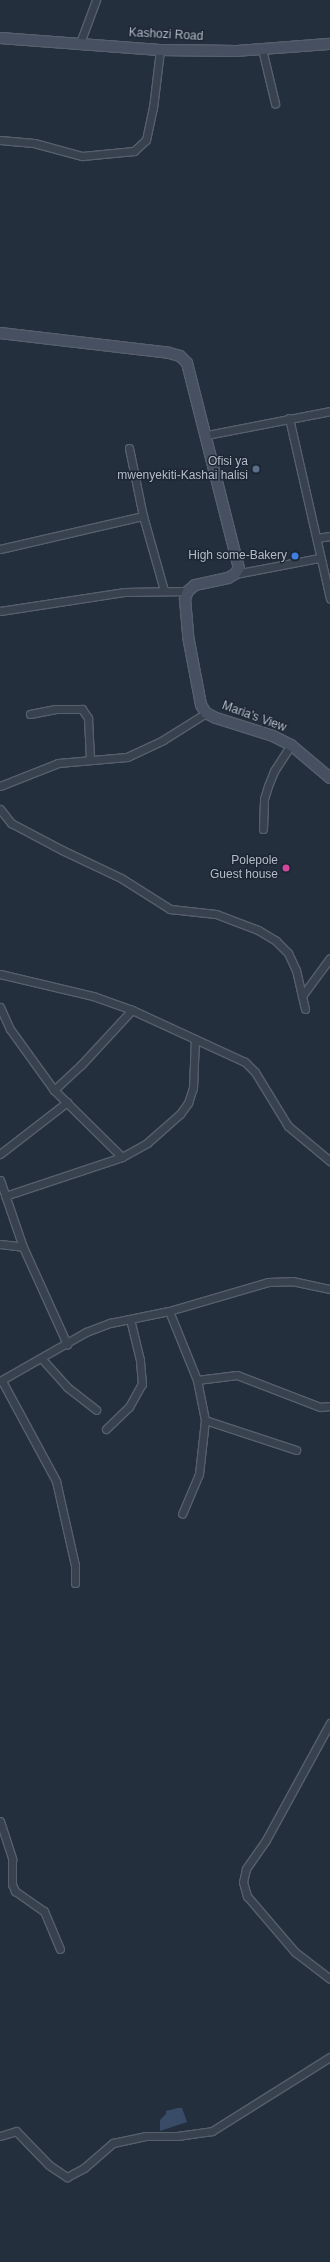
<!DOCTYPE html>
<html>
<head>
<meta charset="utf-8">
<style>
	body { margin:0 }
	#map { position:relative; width:330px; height:2262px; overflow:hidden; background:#242f3e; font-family:Helvetica,sans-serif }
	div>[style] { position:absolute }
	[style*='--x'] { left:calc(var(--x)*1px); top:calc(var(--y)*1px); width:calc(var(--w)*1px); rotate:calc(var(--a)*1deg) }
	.water>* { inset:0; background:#394c67 }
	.roads { filter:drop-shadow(1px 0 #565f6c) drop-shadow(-1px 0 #565f6c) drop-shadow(0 1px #565f6c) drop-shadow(0 -1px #565f6c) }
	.street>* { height:7px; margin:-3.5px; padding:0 3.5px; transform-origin:3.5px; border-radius:3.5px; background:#38414e }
	.secondary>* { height:10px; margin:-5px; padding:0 5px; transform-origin:5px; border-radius:5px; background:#465061 }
	.dots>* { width:11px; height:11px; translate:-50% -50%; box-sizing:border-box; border:2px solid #1d2633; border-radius:50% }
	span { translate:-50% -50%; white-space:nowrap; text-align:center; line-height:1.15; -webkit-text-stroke:3px #1d2633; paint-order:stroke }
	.street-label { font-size:12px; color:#b4bcc9 }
	.poi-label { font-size:12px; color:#b4bcc9 }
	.right { translate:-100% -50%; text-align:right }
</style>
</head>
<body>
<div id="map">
	<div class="water">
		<div style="clip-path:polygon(178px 2108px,182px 2108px,187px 2122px,160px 2131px,160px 2120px,166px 2114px,166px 2111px)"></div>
	</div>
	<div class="roads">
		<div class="street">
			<div style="--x:80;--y:43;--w:46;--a:-69.6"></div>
			<div style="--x:262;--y:49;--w:56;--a:76.5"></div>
			<div style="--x:0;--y:140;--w:34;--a:5"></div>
			<div style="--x:34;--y:143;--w:50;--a:15.2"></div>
			<div style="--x:82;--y:156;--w:52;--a:-5.5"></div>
			<div style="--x:134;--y:151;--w:16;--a:-43"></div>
			<div style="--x:146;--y:140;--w:33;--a:-78"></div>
			<div style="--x:153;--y:108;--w:58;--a:-83.1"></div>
			<div style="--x:289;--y:418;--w:185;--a:77.2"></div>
			<div style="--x:207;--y:435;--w:125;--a:-11"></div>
			<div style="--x:129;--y:448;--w:69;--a:78.4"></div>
			<div style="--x:143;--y:516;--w:77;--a:74.2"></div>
			<div style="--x:317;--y:538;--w:13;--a:-9"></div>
			<div style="--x:0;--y:549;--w:147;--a:-13"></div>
			<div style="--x:235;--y:574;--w:86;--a:-10.8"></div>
			<div style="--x:0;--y:611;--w:125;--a:-8.7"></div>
			<div style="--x:124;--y:592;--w:64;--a:-0.9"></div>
			<div style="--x:30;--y:714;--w:26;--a:-11"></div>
			<div style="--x:56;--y:709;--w:26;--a:0"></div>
			<div style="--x:82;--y:709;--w:11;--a:56"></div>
			<div style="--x:88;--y:718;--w:41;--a:87.2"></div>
			<div style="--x:0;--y:786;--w:62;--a:-21.6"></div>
			<div style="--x:58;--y:763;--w:69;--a:-5"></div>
			<div style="--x:127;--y:757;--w:40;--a:-25"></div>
			<div style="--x:163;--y:740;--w:51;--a:-32.1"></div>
			<div style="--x:0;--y:809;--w:18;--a:52"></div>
			<div style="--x:11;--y:823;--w:58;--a:27.9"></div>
			<div style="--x:62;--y:850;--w:65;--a:25.4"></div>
			<div style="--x:121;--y:878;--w:58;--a:32.3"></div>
			<div style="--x:170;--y:909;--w:46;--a:6.2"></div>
			<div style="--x:216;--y:914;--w:45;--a:20.9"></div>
			<div style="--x:258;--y:930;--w:21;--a:31"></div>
			<div style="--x:276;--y:941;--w:17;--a:45"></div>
			<div style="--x:288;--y:953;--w:19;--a:65"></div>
			<div style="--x:296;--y:970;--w:40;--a:77"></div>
			<div style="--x:263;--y:829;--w:30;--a:-88"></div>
			<div style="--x:264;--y:799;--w:14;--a:-73"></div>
			<div style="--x:268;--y:786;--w:16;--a:-68"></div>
			<div style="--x:274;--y:771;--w:31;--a:-57"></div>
			<div style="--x:0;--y:974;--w:96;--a:13.3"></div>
			<div style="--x:93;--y:996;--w:41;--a:19.7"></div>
			<div style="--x:132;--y:1010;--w:124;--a:24.7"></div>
			<div style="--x:245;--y:1062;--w:14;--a:45"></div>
			<div style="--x:255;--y:1072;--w:63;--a:58.6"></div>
			<div style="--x:288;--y:1126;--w:55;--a:39.8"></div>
			<div style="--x:302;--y:996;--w:47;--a:-53.6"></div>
			<div style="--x:0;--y:1007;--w:24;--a:66"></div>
			<div style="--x:10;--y:1029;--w:75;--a:54.2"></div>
			<div style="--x:54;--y:1090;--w:95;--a:44.6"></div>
			<div style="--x:54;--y:1090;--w:37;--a:-43"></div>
			<div style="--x:81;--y:1065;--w:75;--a:-47.2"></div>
			<div style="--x:0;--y:1154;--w:85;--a:-37.8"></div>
			<div style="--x:0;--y:1180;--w:71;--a:71.1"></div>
			<div style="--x:23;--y:1247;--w:107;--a:65.6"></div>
			<div style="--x:5;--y:1196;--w:123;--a:-18.4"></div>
			<div style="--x:122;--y:1157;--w:29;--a:-29"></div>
			<div style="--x:147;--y:1143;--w:44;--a:-41.3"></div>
			<div style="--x:180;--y:1114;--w:14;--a:-54"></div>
			<div style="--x:188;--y:1103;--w:16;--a:-72"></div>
			<div style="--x:193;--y:1088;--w:49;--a:-87.7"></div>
			<div style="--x:0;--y:1244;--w:23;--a:7"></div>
			<div style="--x:169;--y:1311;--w:74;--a:67.9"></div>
			<div style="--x:197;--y:1380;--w:41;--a:78.7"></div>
			<div style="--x:205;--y:1420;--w:54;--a:96.3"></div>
			<div style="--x:199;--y:1474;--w:43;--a:113"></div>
			<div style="--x:42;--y:1359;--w:38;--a:48"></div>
			<div style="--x:67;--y:1387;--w:37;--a:38"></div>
			<div style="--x:197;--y:1380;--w:40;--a:-7.1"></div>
			<div style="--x:237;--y:1375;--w:89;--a:21.1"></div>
			<div style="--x:320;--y:1407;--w:10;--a:-6"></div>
			<div style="--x:0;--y:1381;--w:99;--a:-29.7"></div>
			<div style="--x:86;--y:1332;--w:26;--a:-21"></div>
			<div style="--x:110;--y:1323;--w:60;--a:-11.5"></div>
			<div style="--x:169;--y:1311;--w:103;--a:-16.3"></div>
			<div style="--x:268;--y:1282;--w:24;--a:-2"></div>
			<div style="--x:292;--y:1281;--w:39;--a:12"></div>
			<div style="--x:2;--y:1381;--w:114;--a:61.6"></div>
			<div style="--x:56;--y:1481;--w:86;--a:77.3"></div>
			<div style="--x:75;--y:1565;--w:18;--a:90"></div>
			<div style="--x:205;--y:1420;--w:96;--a:18.2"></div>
			<div style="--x:106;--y:1429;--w:32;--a:-44"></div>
			<div style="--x:129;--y:1407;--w:26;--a:-61"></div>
			<div style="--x:142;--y:1384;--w:24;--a:-95"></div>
			<div style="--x:140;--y:1360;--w:42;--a:-103.7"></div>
			<div style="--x:330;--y:1723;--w:133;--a:118.7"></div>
			<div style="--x:266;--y:1840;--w:35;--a:125"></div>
			<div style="--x:246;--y:1869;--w:13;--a:103"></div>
			<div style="--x:243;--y:1882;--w:15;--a:74"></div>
			<div style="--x:247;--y:1896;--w:74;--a:49.4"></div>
			<div style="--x:295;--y:1952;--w:44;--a:37.6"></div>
			<div style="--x:0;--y:1821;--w:40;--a:72"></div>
			<div style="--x:12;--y:1859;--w:25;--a:90"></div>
			<div style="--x:12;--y:1884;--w:8;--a:67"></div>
			<div style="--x:15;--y:1891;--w:35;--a:35"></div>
			<div style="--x:44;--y:1911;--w:41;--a:67.2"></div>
			<div style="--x:0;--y:2136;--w:17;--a:-17"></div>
			<div style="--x:16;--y:2131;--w:47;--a:45.9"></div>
			<div style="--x:49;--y:2165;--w:22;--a:34"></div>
			<div style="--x:67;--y:2177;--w:19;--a:-28"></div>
			<div style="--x:84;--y:2168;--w:38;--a:-41"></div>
			<div style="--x:113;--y:2143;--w:34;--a:-12"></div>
			<div style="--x:146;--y:2136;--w:31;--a:0"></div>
			<div style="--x:177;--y:2136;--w:35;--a:-8"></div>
			<div style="--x:212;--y:2131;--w:139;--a:-32.1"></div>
		</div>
		<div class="secondary">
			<div style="--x:0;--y:38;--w:160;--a:4.3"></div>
			<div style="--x:160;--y:50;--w:76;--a:0.8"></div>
			<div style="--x:236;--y:51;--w:94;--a:-4.3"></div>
			<div style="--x:0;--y:333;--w:170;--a:6.7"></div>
			<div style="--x:169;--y:353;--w:11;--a:15"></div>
			<div style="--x:180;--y:356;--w:10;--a:45"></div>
			<div style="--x:187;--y:363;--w:211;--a:75.8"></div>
			<div style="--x:239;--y:568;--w:7;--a:124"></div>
			<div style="--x:235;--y:574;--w:8;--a:150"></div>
			<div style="--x:228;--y:578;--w:34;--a:168"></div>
			<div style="--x:195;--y:585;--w:9;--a:139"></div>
			<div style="--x:188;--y:591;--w:9;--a:111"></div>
			<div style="--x:185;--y:599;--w:37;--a:85"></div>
			<div style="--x:188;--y:636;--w:70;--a:79.3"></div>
			<div style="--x:201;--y:705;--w:9;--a:58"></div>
			<div style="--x:206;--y:713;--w:11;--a:27"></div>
			<div style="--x:216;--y:718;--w:60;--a:17.5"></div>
			<div style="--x:273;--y:736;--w:20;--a:27"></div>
			<div style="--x:291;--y:745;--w:51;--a:40.2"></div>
		</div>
	</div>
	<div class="dots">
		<div style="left:256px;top:469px;background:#5c6f8a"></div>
		<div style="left:295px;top:556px;background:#3f7fe0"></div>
		<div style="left:286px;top:868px;background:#d1479c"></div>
	</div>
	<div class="street-label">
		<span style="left:166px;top:35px;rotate:3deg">Kashozi Road</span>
		<span style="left:254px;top:717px;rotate:20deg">Maria's View</span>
	</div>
	<div class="poi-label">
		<span class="right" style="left:248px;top:469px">Ofisi ya<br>mwenyekiti-Kashai halisi</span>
		<span class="right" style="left:287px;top:556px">High some-Bakery</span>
		<span class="right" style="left:278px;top:868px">Polepole<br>Guest house</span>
	</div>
</div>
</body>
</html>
